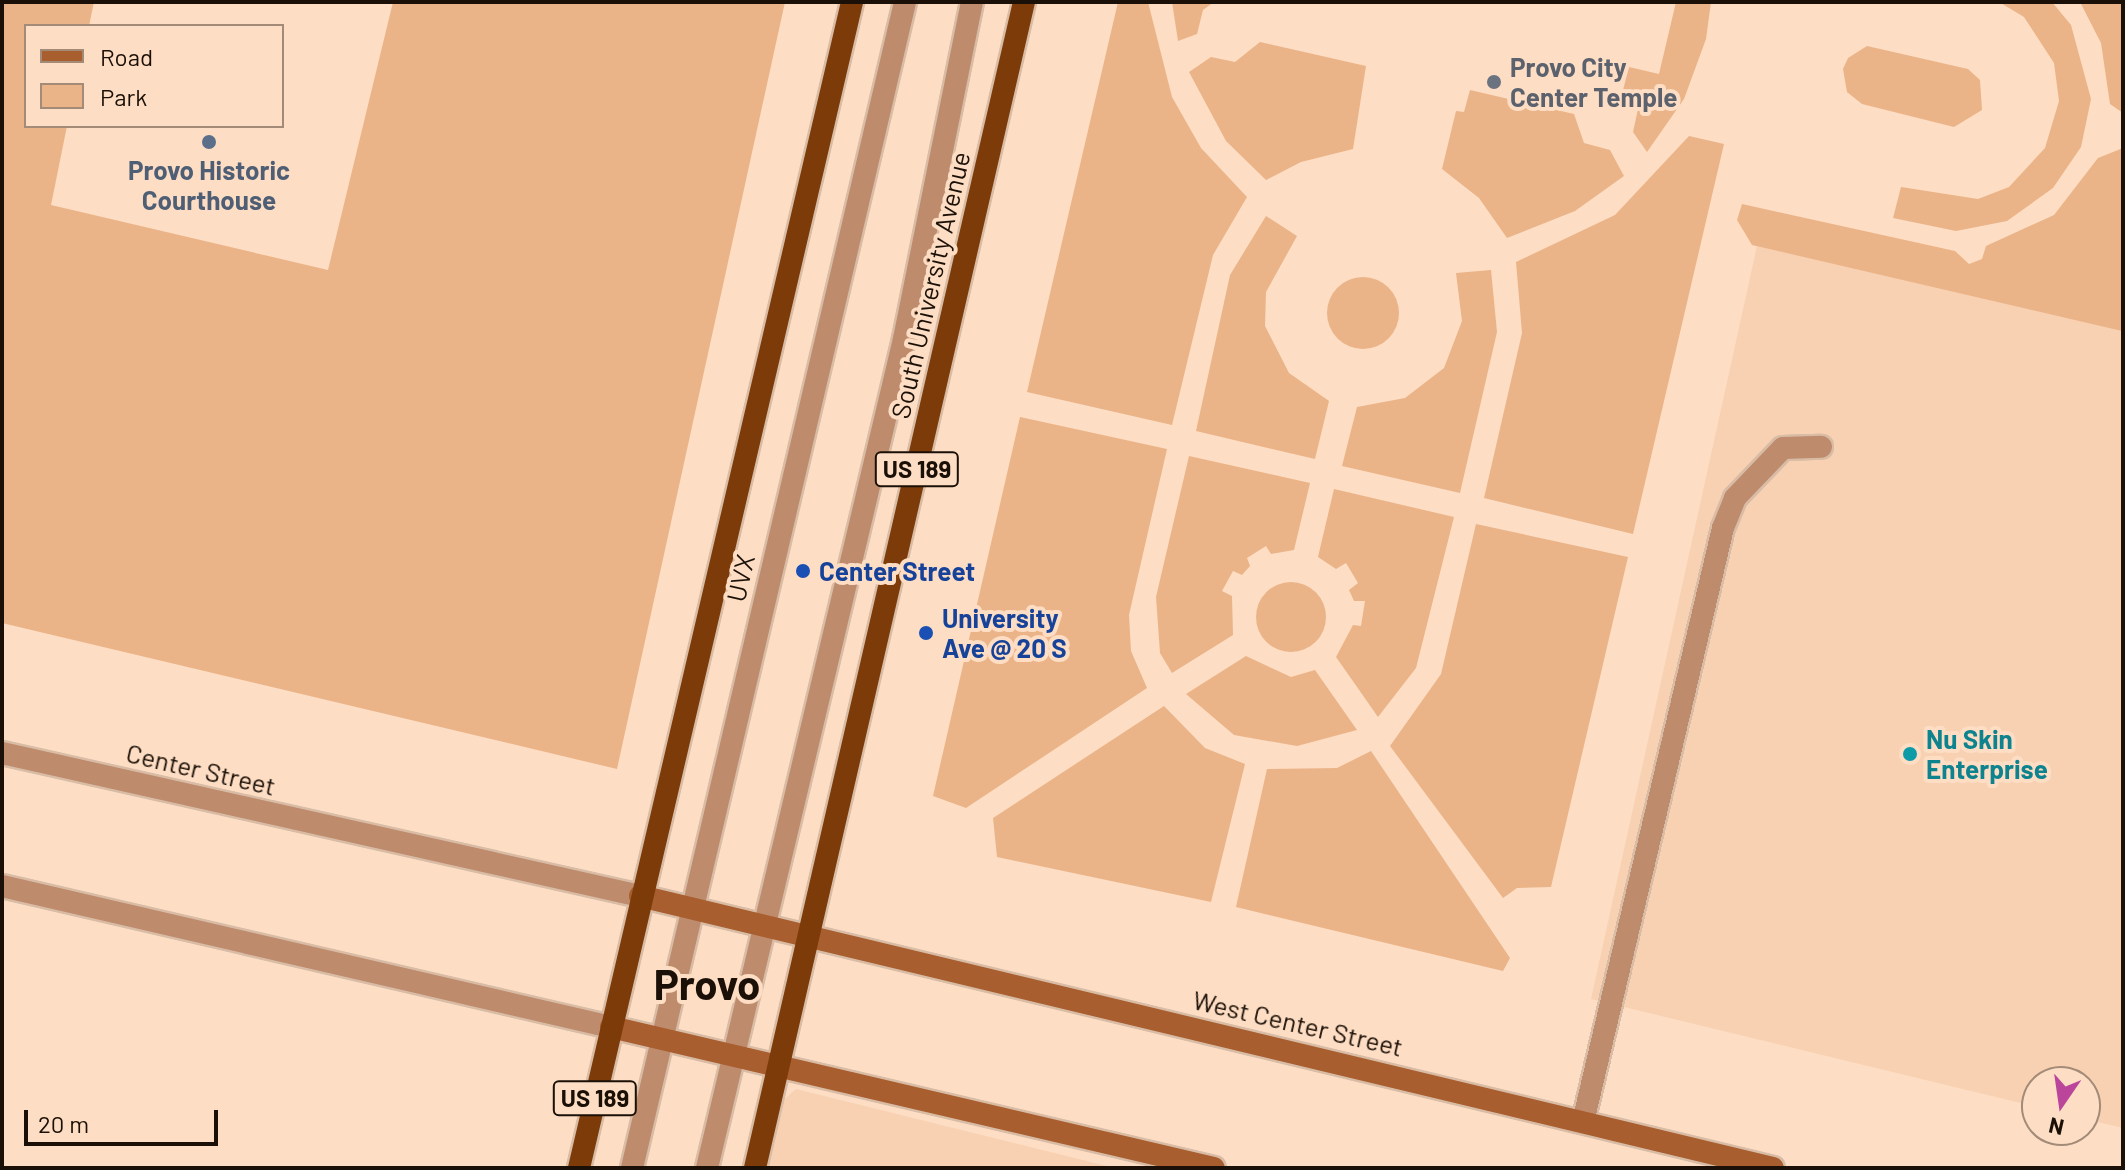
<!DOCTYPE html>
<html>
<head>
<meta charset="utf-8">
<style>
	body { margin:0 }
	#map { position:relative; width:2125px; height:1170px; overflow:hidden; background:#fdddc3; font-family:Barlow,sans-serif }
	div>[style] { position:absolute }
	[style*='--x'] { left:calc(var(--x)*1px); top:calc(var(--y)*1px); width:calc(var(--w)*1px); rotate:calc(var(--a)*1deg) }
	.built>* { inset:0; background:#f8d1b2 }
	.green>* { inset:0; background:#ebb488 }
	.round { border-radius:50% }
	.roads { filter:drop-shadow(2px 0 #d9bca5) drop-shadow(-2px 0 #d9bca5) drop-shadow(0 2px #d9bca5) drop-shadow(0 -2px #d9bca5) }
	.service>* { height:22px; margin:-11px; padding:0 11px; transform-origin:11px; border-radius:11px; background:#be8b6d }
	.tertiary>* { height:22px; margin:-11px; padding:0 11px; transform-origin:11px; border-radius:11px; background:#be8b6d }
	.secondary>* { height:22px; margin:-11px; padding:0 11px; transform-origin:11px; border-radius:11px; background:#a85e2e }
	.trunk>* { height:22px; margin:-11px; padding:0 11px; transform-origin:11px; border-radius:11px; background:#7c3b08 }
	.dots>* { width:22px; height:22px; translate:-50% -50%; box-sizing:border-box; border:4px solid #fdddc3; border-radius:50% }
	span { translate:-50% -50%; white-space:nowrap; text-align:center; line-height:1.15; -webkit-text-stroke:8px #fdddc3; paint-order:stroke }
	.shield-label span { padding:2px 6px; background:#fdddc3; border:2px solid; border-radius:6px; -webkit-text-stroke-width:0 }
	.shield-label { font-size:24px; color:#1b1007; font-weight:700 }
	.worship-label { font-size:26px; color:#5b616d; font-weight:700 }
	.left { translate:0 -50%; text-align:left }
	.service-label { font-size:26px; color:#4e5e75; font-weight:700 }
	.street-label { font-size:26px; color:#1b1007 }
	.transit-label { font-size:26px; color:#164399; font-weight:700 }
	.culture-label { font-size:26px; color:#0d838f; font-weight:700 }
	.town-label { font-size:42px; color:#1b1007; font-weight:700 }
	.frame { position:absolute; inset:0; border:4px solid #1b1007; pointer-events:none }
	.legend { position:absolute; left:24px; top:24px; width:260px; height:104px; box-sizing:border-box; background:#fdddc3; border:2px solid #a38b78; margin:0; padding:10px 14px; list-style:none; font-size:24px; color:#1b1007 }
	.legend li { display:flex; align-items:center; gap:16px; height:40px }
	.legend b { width:40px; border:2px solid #a38b78 }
	.north { position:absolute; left:2021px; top:1066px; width:80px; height:80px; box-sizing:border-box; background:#fdddc3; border:2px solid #a38b78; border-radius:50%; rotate:193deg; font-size:22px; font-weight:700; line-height:32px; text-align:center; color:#1b1007 }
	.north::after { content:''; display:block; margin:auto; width:28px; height:36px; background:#bc459c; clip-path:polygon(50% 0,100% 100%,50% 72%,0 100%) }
	.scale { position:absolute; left:24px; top:1110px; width:194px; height:36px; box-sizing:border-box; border:4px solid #1b1007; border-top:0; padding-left:10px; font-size:24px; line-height:28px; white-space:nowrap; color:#1b1007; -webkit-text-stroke:6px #fdddc3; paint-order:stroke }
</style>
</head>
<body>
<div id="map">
	<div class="built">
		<div style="clip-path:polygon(1757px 246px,2123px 327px,2123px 1128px,2085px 1119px,2085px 1082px,2037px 1082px,2037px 1107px,1591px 999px)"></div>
		<div style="clip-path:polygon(796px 1089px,1115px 1168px,752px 1168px,762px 1119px)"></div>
	</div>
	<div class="green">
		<div style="clip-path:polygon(2px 2px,94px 2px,89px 26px,26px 26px,26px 126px,67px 126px,51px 205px,328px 270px,393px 2px,785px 2px,617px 769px,2px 623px)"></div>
		<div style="clip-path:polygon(1118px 2px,1148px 2px,1172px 97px,1201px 148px,1247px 197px,1213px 255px,1172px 425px,1027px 392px)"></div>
		<div style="clip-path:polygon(1172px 2px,1214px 2px,1203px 10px,1197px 34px,1178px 41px)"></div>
		<div style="clip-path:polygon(1676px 2px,1711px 2px,1706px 39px,1684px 99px,1647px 152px,1633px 132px,1638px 109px,1623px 90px,1629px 67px,1659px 74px)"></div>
		<div style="clip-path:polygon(1999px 2px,2052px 2px,2071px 25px,2091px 99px,2081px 147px,2053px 188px,2007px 221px,1956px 231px,1893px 218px,1901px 187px,1978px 199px,2009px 187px,2045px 148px,2059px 101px,2054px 63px,2024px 17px)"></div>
		<div style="clip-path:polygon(2080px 2px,2123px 2px,2123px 113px,2110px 104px,2101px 43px)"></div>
		<div style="clip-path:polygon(1260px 42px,1366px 66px,1353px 149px,1301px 162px,1266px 180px,1226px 141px,1189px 72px,1211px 57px,1235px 62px)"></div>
		<div style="clip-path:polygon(1867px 46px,1968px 69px,1980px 80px,1982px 110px,1954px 127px,1862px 104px,1847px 92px,1843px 69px,1848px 58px)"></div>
		<div style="clip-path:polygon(1470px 90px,1574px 114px,1584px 143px,1610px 150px,1624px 176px,1575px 211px,1507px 238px,1479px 198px,1442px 169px,1456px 111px,1464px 112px)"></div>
		<div style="clip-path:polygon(1689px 136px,1724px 144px,1633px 534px,1484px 498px,1522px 333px,1516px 262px,1615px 215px)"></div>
		<div style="clip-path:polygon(2123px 148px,2122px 331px,1752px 245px,1737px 220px,1742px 204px,1955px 251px,1969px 264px,1982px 259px,1986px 246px,2054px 215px,2098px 158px)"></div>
		<div style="clip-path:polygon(1266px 216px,1297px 236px,1266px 292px,1265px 326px,1289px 373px,1329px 401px,1315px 459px,1196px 431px,1230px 275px)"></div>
		<div style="clip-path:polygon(1491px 270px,1497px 332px,1460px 493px,1342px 466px,1357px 407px,1405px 398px,1444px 368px,1462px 321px,1456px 273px)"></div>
		<div class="round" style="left:1327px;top:277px;width:72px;height:72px"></div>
		<div style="clip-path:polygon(1020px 417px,1167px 449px,1129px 615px,1131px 651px,1147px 688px,966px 808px,933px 796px)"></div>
		<div style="clip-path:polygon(1189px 456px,1310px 483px,1294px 550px,1271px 554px,1266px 546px,1247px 558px,1250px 566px,1242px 575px,1233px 571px,1222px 591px,1232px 596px,1233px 635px,1172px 673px,1160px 653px,1156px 597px)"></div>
		<div style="clip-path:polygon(1334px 489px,1454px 517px,1416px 668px,1378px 717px,1336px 657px,1353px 625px,1361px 626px,1365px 601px,1354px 601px,1349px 590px,1358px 583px,1346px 563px,1336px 569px,1318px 557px)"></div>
		<div style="clip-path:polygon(1476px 524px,1628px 557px,1551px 887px,1517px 888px,1503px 898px,1390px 746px,1441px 674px)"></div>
		<div class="round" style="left:1256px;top:582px;width:70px;height:70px"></div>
		<div style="clip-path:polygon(1246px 656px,1291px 677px,1315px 670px,1357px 730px,1297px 746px,1234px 735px,1186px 694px)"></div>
		<div style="clip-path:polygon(1164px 706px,1205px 748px,1245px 764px,1211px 902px,997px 857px,993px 818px)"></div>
		<div style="clip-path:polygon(1371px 751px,1510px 958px,1503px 971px,1236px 907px,1267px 769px,1337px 768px)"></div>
	</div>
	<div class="roads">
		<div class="service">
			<div style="--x:1583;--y:1122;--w:610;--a:-76.74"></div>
			<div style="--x:1723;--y:528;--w:32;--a:-68"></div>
			<div style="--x:1735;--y:498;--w:69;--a:-46.2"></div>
			<div style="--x:1783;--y:448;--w:38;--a:-2"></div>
			<div style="--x:632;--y:1168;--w:1198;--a:-76.82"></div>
			<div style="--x:707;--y:1168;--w:852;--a:-76.63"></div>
			<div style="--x:904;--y:339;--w:344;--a:-78.6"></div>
		</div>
		<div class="tertiary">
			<div style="--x:2;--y:753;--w:654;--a:12.63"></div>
			<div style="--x:2;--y:886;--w:625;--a:13.04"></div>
		</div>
		<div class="secondary">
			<div style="--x:640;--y:896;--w:1165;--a:13.5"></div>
			<div style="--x:611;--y:1027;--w:619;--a:13.16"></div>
		</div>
		<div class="trunk">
			<div style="--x:579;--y:1168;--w:1198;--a:-76.82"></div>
			<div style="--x:755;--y:1168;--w:1197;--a:-77.01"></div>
		</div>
	</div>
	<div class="dots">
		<div style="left:1494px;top:82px;background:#6b7280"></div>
		<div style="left:209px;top:142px;background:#5c6f8a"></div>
		<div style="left:803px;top:571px;background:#1a4fb4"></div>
		<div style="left:926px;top:633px;background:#1a4fb4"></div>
		<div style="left:1910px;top:754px;background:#0f9aa8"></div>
	</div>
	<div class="shield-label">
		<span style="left:917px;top:469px">US 189</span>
		<span style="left:595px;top:1098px">US 189</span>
	</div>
	<div class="worship-label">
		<span class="left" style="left:1510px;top:82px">Provo City<br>Center Temple</span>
	</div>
	<div class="service-label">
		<span style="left:209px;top:185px">Provo Historic<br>Courthouse</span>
	</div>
	<div class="street-label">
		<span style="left:930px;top:285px;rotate:-77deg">South University Avenue</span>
		<span style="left:740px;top:578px;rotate:-77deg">UVX</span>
		<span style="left:201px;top:769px;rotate:13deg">Center Street</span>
		<span style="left:1298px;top:1023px;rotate:13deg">West Center Street</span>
	</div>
	<div class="transit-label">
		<span class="left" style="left:819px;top:571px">Center Street</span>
		<span class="left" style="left:942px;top:633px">University<br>Ave @ 20 S</span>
	</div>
	<div class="culture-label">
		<span class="left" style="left:1926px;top:754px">Nu Skin<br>Enterprise</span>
	</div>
	<div class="town-label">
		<span style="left:707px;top:983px">Provo</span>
	</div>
	<div class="frame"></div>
	<ul class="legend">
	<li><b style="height:10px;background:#a85e2e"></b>Road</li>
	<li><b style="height:22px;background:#ebb488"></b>Park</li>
	</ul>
	<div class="north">N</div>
	<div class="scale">20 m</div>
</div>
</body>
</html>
